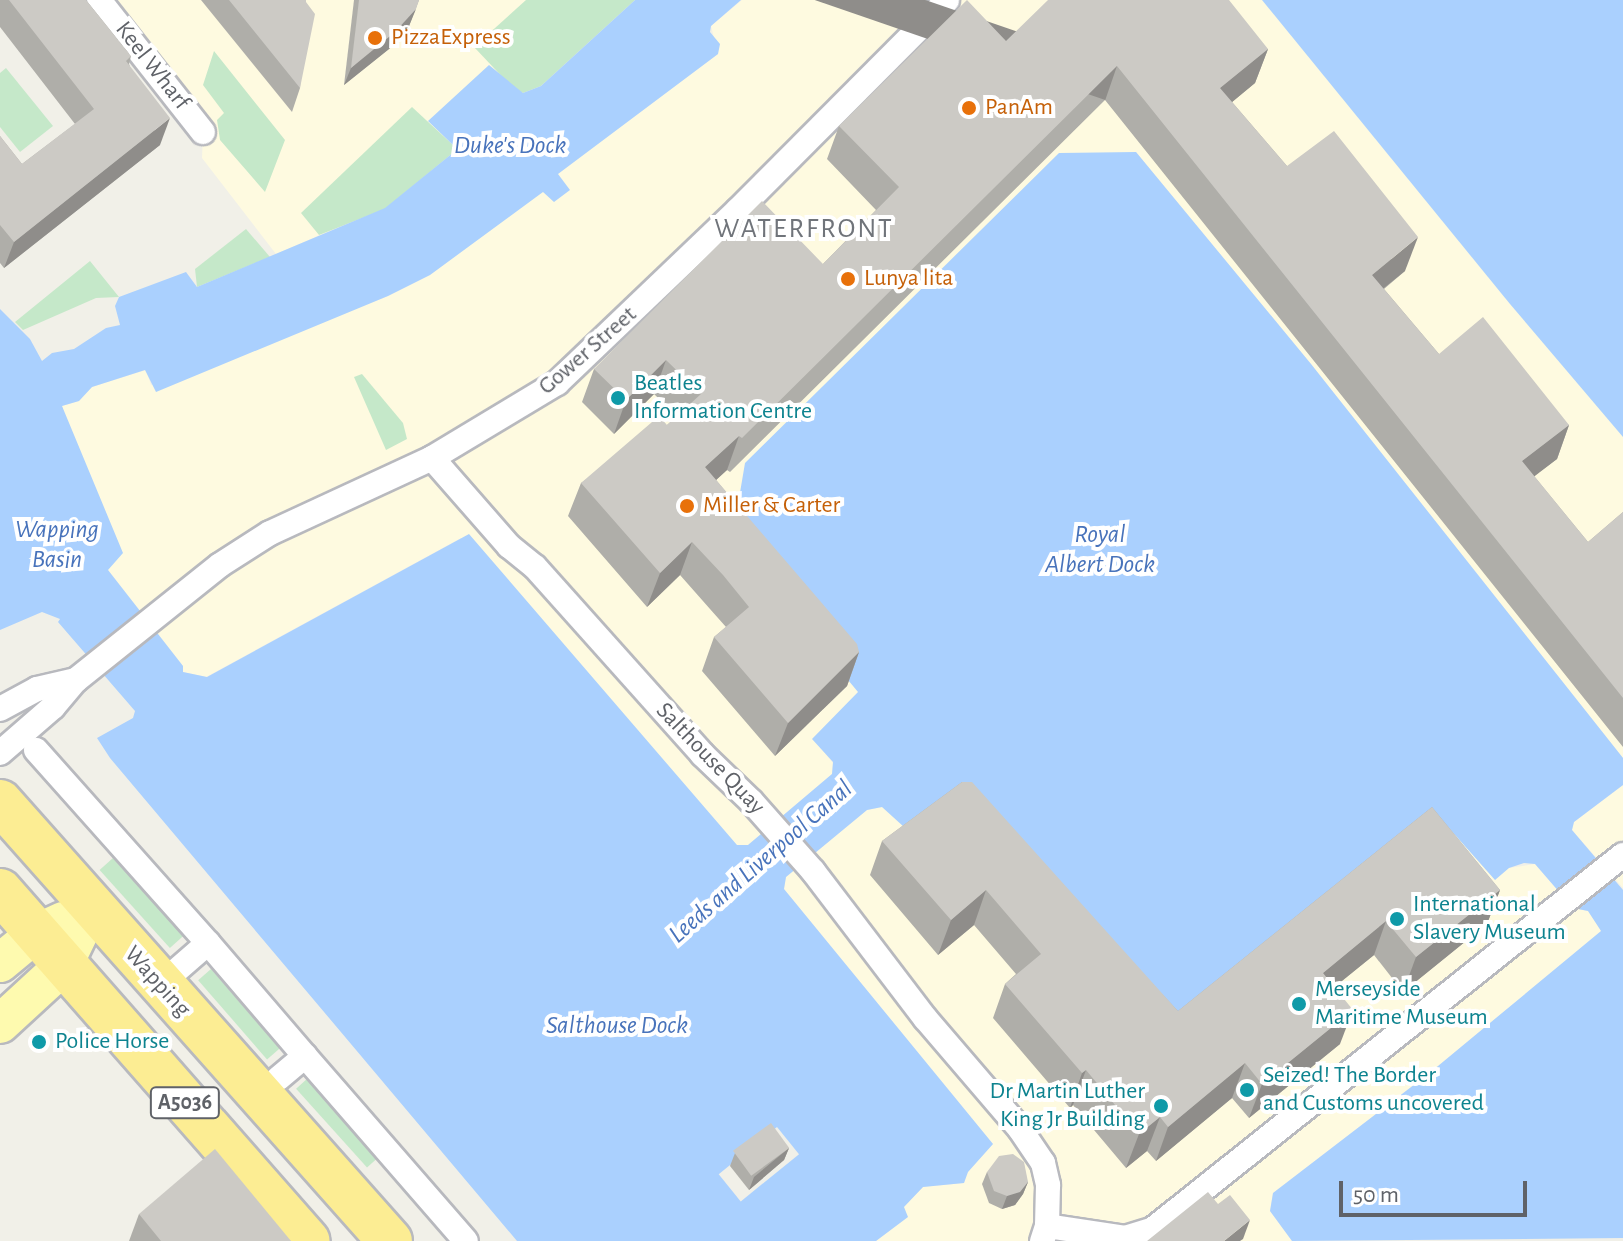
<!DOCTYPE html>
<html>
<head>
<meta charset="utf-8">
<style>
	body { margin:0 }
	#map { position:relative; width:1623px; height:1241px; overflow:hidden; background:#f1f0e8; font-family:"Alegreya Sans",sans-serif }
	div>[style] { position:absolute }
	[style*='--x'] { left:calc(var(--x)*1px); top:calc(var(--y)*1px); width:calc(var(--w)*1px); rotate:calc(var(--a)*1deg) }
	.commercial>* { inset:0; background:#fefae0 }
	.green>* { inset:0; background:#c5e8c9; transform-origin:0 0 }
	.water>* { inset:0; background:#aad0fe }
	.pier>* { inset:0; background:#f1f0e8; transform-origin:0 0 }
	.roads { filter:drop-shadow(2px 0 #b8b9be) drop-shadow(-2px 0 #b8b9be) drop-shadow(0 2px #b8b9be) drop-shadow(0 -2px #b8b9be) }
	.street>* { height:24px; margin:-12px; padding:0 12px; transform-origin:12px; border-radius:12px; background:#fff }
	.primary>* { height:38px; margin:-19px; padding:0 19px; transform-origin:19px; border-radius:19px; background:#fefaaf }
	.highway>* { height:44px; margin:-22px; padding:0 22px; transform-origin:22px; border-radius:22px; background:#fced93 }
	.wall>* { inset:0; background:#afaea9 }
	.shaded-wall>* { inset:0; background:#8f8d8a; transform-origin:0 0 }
	.building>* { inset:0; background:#cccac5; transform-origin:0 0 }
	.dots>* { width:22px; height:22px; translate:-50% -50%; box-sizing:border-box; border:4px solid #fff; border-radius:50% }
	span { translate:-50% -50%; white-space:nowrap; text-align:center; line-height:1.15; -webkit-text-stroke:8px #fff; paint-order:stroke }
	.shield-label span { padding:2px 6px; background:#fff; border:2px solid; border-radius:6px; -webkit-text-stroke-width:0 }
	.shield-label { font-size:22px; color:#5f6268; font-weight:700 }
	.food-label { font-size:24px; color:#c56008 }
	.left { translate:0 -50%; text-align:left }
	.street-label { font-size:24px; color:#5f6268 }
	.culture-label { font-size:24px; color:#0d838f }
	.right { translate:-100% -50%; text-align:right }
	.water-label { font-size:26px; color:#4873bb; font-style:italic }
	.quarter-label { font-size:28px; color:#70747a; letter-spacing:2px }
	.scale { position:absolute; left:1339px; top:1181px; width:188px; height:36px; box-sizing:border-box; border:4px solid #5f6268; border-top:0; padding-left:10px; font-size:24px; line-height:28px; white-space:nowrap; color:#5f6268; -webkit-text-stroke:6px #fff; paint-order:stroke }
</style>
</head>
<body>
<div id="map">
	<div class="commercial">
		<div style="clip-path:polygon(99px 0,635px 0,334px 229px,276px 254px,202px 158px,203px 132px)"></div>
		<div style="clip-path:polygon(742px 0,1269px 0,1623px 431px,1623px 758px,1311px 364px,1136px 152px,850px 678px,859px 692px,813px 739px,833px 763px,832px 774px,748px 845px,737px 846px,461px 538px,206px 677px,183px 672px,183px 666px,108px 570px,62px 406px,79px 401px,92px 387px,146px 370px,151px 385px,388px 296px,430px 275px,543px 191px,553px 201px,557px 174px,718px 54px,711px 26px)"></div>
		<div style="clip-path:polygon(1623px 785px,1623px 888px,1572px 830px,1574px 822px)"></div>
		<div style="clip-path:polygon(882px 807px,1451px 831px,1509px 868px,1535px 864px,1573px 908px,1588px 911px,1602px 931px,1432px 1071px,1273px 1193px,1270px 1211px,1292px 1241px,876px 1241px,907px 1217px,903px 1207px,923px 1187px,964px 1183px,967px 1172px,993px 1144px,784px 889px,786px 877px,867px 810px)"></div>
	</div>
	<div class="green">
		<div style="clip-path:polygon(526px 0,635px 0,541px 86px,523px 93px,511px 86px,474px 47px)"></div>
		<div style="clip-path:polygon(214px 51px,285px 140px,265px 192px,220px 140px,217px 120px,224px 113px,203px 85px)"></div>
		<div style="clip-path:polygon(6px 68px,53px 126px,20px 152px,0 127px,0 73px)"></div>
		<div style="clip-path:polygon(412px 107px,453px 145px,454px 152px,385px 209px,319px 235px,301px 213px)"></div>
		<div style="clip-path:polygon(246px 229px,270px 257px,197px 287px,195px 269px)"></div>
		<div style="clip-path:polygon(90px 261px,119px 297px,96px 298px,23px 330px,15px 322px)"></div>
		<div style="clip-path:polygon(362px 374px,403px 423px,407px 439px,386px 450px,354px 377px)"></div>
		<div style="left:113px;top:858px;width:105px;height:18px;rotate:48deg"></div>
		<div style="left:211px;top:969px;width:105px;height:17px;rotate:49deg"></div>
		<div style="left:308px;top:1078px;width:106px;height:16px;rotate:48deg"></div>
	</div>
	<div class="water">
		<div style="clip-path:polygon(635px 0,741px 0,711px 26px,710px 32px,720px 44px,718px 54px,558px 174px,570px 190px,554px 202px,543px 192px,430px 275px,388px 296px,156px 392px,145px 370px,92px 387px,79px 401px,62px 406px,123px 553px,108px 570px,183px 666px,183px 672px,207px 677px,469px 534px,737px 845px,748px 845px,832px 774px,833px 762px,812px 739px,858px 692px,732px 540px,745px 463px,1059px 153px,1136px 152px,1311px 364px,1623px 758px,1623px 785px,1574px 822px,1572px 830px,1623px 890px,1623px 1238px,1292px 1241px,1270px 1211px,1273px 1193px,1432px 1071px,1601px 931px,1588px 911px,1573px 908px,1535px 864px,1524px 863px,1509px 868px,1495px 880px,1448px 827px,1184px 1024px,904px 827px,882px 807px,867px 810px,786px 877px,784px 889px,993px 1144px,968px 1172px,964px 1183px,923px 1187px,904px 1207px,908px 1217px,876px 1241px,517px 1241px,110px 758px,97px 738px,133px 718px,135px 711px,58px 622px,60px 619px,42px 612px,0 630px,0 309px,30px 339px,42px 361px,52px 353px,74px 349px,106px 328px,120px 325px,115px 306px,119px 297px,186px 272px,197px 287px,385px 208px,454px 152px,453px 145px,428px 121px,489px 65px,523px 93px,541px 86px)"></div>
		<div style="clip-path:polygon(1262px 0,1623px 0,1623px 437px,1510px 304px)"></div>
	</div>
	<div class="pier">
		<div style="left:777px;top:1127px;width:35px;height:75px;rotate:51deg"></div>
	</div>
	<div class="roads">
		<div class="street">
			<div style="--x:99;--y:0;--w:168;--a:51.8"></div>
			<div style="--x:432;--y:458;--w:117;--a:48.8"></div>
			<div style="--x:509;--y:546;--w:33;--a:39"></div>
			<div style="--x:535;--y:567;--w:251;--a:48.2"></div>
			<div style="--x:702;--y:754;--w:68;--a:43.8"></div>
			<div style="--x:751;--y:801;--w:94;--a:48.5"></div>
			<div style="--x:813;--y:871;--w:185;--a:52.7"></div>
			<div style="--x:925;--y:1018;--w:146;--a:49.4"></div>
			<div style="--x:1020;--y:1129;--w:41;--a:55.9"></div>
			<div style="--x:1043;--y:1163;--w:23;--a:77"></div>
			<div style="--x:1048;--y:1185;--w:41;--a:91.4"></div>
			<div style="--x:1047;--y:1226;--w:16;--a:108"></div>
			<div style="--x:0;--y:709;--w:42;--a:-28.4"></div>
			<div style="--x:37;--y:689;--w:40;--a:-13"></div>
			<div style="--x:36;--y:750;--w:259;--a:48.3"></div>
			<div style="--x:208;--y:943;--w:40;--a:139"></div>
			<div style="--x:0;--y:753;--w:70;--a:-41"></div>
			<div style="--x:53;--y:707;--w:35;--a:-50"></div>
			<div style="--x:76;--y:680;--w:184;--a:-38.6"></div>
			<div style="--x:220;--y:565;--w:59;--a:-32.6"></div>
			<div style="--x:270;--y:533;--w:179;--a:-24.8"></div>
			<div style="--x:432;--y:458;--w:146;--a:-31"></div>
			<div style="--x:557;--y:383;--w:250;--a:-43.7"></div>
			<div style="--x:738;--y:210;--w:296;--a:-45.1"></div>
			<div style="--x:208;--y:943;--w:149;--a:49.4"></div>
			<div style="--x:305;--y:1056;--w:35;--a:140"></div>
			<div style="--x:305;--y:1056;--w:245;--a:49"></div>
			<div style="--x:1047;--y:1226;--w:79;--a:8.7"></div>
			<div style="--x:1125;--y:1238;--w:28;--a:-17"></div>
			<div style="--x:1152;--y:1230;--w:602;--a:-38.53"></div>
		</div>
		<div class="primary">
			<div style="--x:0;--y:963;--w:45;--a:-39.6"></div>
			<div style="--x:35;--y:934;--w:31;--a:-25"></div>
			<div style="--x:0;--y:1024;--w:86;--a:-42.6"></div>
			<div style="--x:63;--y:966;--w:64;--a:-64.2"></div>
		</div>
		<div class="highway">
			<div style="--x:0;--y:802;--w:587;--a:48.38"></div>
			<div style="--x:0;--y:891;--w:466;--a:48.7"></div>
		</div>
	</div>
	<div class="wall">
		<div style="clip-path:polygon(0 0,86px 0,131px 56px,129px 64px,160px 145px,4px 268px,0 263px,0 136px,22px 164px,75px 124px,0 27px)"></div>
		<div style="clip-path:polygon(201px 0,306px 0,300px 88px,292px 112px)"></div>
		<div style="clip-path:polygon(354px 0,419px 0,409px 26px,389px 49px,344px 85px)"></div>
		<div style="clip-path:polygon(1006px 41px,1268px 49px,1255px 83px,1232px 102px,1287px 166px,1405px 271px,1384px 289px,1439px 354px,1569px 425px,1557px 459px,1534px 476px,1588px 542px,1623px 512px,1623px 747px,1105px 100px,730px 472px,727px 470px,716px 480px,859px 652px,847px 686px,775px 756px,702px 671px,714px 637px,726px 627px,710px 609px,680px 575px,647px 607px,568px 516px,581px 483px,667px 425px,677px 416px,654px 394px,614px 434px,582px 402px,594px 369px,823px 264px,876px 210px,827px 159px,839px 126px)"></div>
		<div style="clip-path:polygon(962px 782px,1178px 1011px,1432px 807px,1500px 890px,1487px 924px,1403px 992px,1374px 955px,1334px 987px,1340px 1044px,1249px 1118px,1232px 1098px,1156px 1161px,1147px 1151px,1126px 1168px,1073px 1105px,1070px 1108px,993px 1018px,1005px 984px,1016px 974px,974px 925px,938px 955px,870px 875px,882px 841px)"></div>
		<div style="clip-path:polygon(789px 1148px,784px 1160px,749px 1190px,730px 1166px,735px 1153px)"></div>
		<div style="clip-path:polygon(987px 1172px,1028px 1182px,1023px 1194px,1015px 1205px,1002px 1209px,989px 1203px,982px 1184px)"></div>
		<div style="clip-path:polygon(139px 1214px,291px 1241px,129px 1241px)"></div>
	</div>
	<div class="shaded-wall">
		<div style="clip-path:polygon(416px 9px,409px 26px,389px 49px,344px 85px,351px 68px)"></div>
		<div style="clip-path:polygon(1268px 49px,1255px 83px,1208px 122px,1220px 88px)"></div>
		<div style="left:1117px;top:66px;width:36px;height:528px;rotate:109deg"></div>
		<div style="clip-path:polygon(170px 118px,160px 145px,4px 268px,14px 242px)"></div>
		<div style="clip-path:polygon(1418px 237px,1405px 271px,1359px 308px,1372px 275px)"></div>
		<div style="clip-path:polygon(666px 360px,654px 394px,614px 434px,626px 400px)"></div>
		<div style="clip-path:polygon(1569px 425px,1557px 459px,1510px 495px,1522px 461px)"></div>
		<div style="clip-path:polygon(739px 436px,727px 470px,693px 501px,705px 467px)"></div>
		<div style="clip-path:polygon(692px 542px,680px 575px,647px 607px,660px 573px)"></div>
		<div style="clip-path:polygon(859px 652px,847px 686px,775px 756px,788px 723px)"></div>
		<div style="clip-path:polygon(986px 890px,974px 925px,938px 955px,951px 920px)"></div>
		<div style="clip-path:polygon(1500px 890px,1487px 924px,1403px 992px,1416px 957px)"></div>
		<div style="clip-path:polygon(1386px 921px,1374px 955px,1310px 1007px,1323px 973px)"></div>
		<div style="clip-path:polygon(1353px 1010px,1340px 1044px,1249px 1118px,1262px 1084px)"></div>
		<div style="clip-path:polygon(1245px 1063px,1232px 1098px,1156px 1161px,1168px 1127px)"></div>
		<div style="clip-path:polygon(1086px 1070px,1073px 1105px,1070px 1108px,1082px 1073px)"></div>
		<div style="clip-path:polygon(1160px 1117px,1147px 1151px,1126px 1168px,1139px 1134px)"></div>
		<div style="clip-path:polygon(789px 1148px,784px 1160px,749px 1190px,754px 1177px)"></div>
		<div style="clip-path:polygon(1028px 1182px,1023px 1194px,1015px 1205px,1002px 1209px,1007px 1196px)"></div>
		<div style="clip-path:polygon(1250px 1220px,1243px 1239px,1240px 1241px,1224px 1241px)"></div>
	</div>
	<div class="building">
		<div style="clip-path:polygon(9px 0,86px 0,131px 56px,126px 61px,170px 118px,14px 242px,0 225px,0 136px,22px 164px,94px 109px)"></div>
		<div style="clip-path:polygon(229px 0,306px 0,306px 2px,315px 14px,300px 88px)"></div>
		<div style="clip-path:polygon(359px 0,419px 0,416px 9px,395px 32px,351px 68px)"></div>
		<div style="clip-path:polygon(967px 0,1006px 41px,1048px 0,1229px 0,1268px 49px,1220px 88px,1287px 166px,1334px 131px,1418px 237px,1372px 275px,1439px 354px,1483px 317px,1569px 425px,1522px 461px,1588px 542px,1623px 512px,1623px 698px,1117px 66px,742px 438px,739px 436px,705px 467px,857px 644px,859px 652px,788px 723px,714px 637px,749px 607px,723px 575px,692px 542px,660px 573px,581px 483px,659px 416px,667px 425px,701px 394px,666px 360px,626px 400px,594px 369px,762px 201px,823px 264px,899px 187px,839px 126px)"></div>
		<div style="clip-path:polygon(962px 782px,972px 782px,1178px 1011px,1432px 807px,1500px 890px,1416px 957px,1386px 921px,1323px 973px,1353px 1010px,1262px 1084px,1245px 1063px,1168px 1127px,1160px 1117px,1139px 1134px,1086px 1070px,1082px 1073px,1005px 984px,1041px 954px,986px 890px,951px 920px,882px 841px)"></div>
		<div style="left:771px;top:1123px;width:31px;height:47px;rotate:54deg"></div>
		<div style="clip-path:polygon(215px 1149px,291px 1241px,161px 1241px,139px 1214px)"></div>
		<div style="clip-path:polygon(1013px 1154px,1024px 1162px,1028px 1182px,1020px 1192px,1007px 1196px,994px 1191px,987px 1172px,999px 1156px)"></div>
		<div style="clip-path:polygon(1208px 1192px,1218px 1204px,1230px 1195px,1250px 1220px,1224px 1241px,1147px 1241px)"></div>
	</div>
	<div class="dots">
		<div style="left:375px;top:38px;background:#e8710a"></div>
		<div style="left:969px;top:108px;background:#e8710a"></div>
		<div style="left:848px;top:279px;background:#e8710a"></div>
		<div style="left:618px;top:398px;background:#0f9aa8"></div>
		<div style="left:687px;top:506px;background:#e8710a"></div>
		<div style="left:1397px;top:919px;background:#0f9aa8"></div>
		<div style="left:1299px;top:1004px;background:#0f9aa8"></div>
		<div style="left:39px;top:1042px;background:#0f9aa8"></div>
		<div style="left:1247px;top:1090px;background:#0f9aa8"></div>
		<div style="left:1161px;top:1106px;background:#0f9aa8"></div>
	</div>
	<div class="shield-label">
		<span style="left:185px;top:1103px">A5036</span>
	</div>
	<div class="food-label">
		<span class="left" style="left:391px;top:38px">PizzaExpress</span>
		<span class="left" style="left:985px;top:108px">PanAm</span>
		<span class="left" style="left:864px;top:279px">Lunya lita</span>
		<span class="left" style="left:703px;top:506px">Miller &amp; Carter</span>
	</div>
	<div class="street-label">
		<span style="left:152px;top:66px;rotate:52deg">Keel Wharf</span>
		<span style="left:588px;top:351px;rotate:-41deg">Gower Street</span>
		<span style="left:710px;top:759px;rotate:46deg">Salthouse Quay</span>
		<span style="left:157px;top:982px;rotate:48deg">Wapping</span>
	</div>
	<div class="culture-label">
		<span class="left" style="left:634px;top:398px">Beatles<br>Information Centre</span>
		<span class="left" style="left:1413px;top:919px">International<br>Slavery Museum</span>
		<span class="left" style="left:1315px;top:1004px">Merseyside<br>Maritime Museum</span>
		<span class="left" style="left:55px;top:1042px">Police Horse</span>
		<span class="left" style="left:1263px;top:1090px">Seized! The Border<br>and Customs uncovered</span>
		<span class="right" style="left:1145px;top:1106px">Dr Martin Luther<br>King Jr Building</span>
	</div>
	<div class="water-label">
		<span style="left:510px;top:146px">Duke's Dock</span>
		<span style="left:57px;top:545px">Wapping<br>Basin</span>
		<span style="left:1100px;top:550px">Royal<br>Albert Dock</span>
		<span style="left:761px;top:862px;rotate:-41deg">Leeds and Liverpool Canal</span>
		<span style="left:617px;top:1026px">Salthouse Dock</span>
	</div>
	<div class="quarter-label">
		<span style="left:804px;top:229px">WATERFRONT</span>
	</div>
	<div class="scale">50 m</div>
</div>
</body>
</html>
